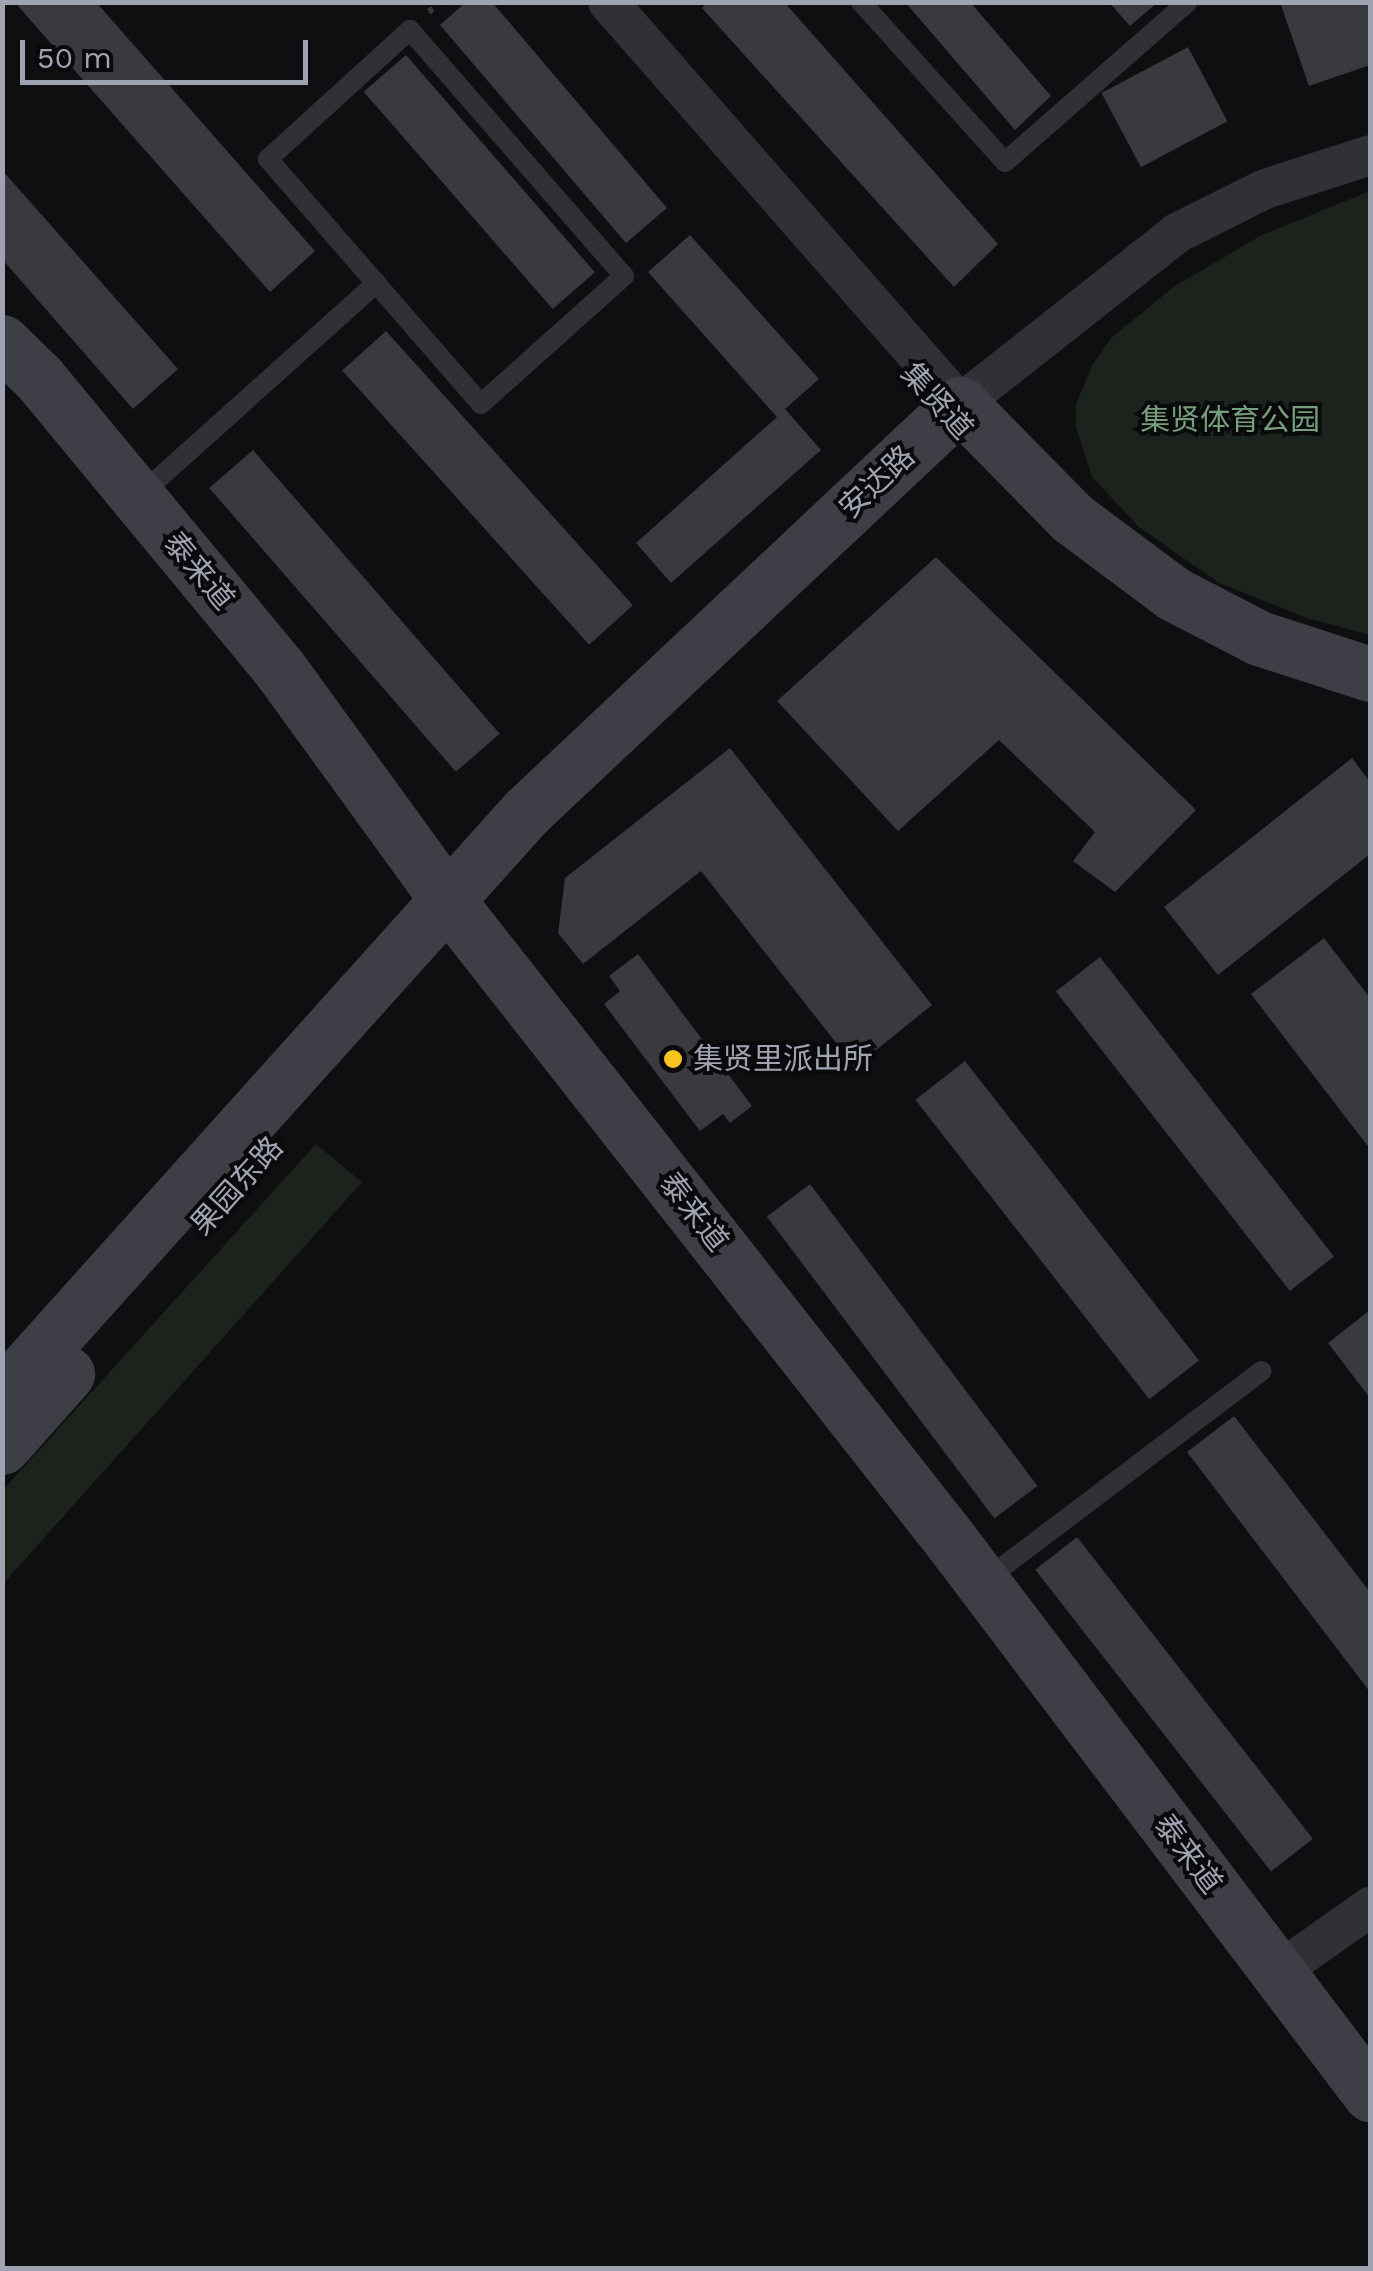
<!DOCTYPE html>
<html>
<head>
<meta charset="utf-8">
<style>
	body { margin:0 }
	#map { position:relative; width:1373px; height:2271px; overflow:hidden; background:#0f0f11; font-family:"Work Sans","Noto Sans SC",sans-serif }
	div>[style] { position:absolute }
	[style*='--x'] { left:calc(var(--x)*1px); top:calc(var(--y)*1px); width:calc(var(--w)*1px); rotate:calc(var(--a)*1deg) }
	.green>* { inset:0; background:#1c231d }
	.building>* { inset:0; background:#39393e; transform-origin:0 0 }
	.path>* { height:6px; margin-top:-3px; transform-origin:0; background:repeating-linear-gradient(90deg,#36373d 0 5px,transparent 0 13px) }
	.lane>* { height:20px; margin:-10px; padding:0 10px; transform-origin:10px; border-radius:10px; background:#303036 }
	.street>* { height:40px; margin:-20px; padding:0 20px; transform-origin:20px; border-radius:20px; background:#303036 }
	.secondary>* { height:55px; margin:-27.5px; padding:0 27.5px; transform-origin:27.5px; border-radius:27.5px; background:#3e3f46 }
	.dots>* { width:28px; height:28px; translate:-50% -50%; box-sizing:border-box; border:5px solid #0a0a0c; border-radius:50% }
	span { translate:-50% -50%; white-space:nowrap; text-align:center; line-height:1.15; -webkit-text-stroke:8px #0a0a0c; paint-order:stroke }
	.street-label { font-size:30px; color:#a0a4b2 }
	.park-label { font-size:30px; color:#769e7c }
	.poi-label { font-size:30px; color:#a0a4b2 }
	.left { translate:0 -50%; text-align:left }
	.frame { position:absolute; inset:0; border:5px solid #a0a4b2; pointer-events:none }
	.scale { position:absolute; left:20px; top:40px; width:288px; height:45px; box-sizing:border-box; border:5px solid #a0a4b2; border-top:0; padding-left:12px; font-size:30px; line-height:35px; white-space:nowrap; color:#a0a4b2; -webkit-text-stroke:8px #0a0a0c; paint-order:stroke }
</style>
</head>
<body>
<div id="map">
	<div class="green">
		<div style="clip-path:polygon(1370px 191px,1370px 635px,1307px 618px,1219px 583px,1139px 527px,1092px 477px,1076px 427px,1076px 404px,1092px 366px,1112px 337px,1175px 286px,1262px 235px)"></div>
		<div style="clip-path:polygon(316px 1144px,362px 1182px,3px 1584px,3px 1490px)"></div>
	</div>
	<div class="building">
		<div style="clip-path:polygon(22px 2px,96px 2px,315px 251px,270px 292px,18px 6px)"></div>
		<div style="clip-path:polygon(466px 2px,492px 2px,667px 208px,626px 243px,440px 25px)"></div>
		<div style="clip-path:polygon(708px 2px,784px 2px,998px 244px,954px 287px,702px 8px)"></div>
		<div style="clip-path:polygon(905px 2px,970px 2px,1051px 96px,1015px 130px)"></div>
		<div style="clip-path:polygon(1109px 2px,1158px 2px,1130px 26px)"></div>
		<div style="clip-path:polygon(1287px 2px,1370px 2px,1370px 65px,1309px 86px,1281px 5px)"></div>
		<div style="left:1188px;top:47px;width:84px;height:98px;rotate:62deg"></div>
		<div style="left:406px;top:55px;width:288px;height:56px;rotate:49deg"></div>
		<div style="clip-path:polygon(2px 170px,178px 369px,133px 409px,2px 259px)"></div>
		<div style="clip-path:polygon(690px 235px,819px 379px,785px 409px,821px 450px,671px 583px,636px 543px,777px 417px,648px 272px)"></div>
		<div style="left:386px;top:331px;width:369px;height:59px;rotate:48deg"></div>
		<div style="left:253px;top:450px;width:376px;height:58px;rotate:49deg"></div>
		<div style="clip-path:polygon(936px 557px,1196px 810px,1115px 892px,1073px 861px,1095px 832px,999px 740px,898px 831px,777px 701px)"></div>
		<div style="clip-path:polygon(730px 748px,932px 1005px,855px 1067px,701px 871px,583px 964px,558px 933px,565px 878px)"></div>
		<div style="clip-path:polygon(1352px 758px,1370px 782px,1370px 854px,1218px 975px,1164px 907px)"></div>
		<div style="clip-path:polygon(1324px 938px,1370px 998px,1370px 1149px,1251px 994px)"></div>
		<div style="clip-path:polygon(638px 954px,752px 1106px,730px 1123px,723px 1114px,700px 1131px,604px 1004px,620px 991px,609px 976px)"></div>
		<div style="left:1100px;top:957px;width:380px;height:56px;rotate:52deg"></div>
		<div style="left:965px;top:1061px;width:380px;height:63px;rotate:52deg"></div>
		<div style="left:810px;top:1184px;width:378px;height:54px;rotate:53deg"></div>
		<div style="clip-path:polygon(1370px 1310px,1370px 1398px,1328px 1343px)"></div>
		<div style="clip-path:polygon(1234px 1416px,1370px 1592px,1370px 1692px,1187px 1452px)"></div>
		<div style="left:1077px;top:1537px;width:383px;height:53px;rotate:52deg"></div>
	</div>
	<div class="path">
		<div style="--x:429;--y:12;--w:15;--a:-42"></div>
	</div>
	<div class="lane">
		<div style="--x:861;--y:2;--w:215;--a:48"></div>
		<div style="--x:1005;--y:162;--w:243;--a:-41.2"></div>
		<div style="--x:410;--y:30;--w:326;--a:49"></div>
		<div style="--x:624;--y:276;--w:192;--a:138.2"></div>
		<div style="--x:481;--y:404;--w:325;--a:-131"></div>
		<div style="--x:268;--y:159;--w:192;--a:-42.3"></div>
		<div style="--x:139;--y:496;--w:319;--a:-41.9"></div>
		<div style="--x:984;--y:1581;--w:348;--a:-37.1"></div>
	</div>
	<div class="street">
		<div style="--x:608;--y:2;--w:534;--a:48.79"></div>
		<div style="--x:960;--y:404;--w:276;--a:-38.2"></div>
		<div style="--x:1177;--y:233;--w:98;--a:-26.6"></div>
		<div style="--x:1265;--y:189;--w:110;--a:-17.9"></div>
		<div style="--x:1278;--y:1972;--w:113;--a:-35.2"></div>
	</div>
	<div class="secondary">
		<div style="--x:2;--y:342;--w:52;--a:44.2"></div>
		<div style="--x:39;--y:378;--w:376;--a:50.4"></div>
		<div style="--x:279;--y:668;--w:288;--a:54"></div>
		<div style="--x:448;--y:901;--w:814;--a:51.83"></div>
		<div style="--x:951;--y:1541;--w:694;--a:52.85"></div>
		<div style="--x:2;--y:1395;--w:784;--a:-48.05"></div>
		<div style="--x:526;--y:812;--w:596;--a:-43.23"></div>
		<div style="--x:960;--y:404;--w:160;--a:45.5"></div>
		<div style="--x:1072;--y:518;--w:127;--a:36.7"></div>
		<div style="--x:1174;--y:594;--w:96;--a:27.4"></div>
		<div style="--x:1259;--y:638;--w:117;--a:18"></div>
		<div style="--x:2;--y:1447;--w:98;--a:-48.3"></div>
	</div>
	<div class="dots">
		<div style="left:673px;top:1059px;background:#f6c421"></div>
	</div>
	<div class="street-label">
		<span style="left:937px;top:401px;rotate:48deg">集贤道</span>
		<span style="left:877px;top:482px;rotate:-43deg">安达路</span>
		<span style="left:199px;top:571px;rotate:50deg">泰来道</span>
		<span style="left:237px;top:1186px;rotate:-48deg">果园东路</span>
		<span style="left:694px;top:1212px;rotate:52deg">泰来道</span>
		<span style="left:1188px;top:1854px;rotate:53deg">泰来道</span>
	</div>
	<div class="park-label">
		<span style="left:1230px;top:420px">集贤体育公园</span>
	</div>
	<div class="poi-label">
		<span class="left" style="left:693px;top:1059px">集贤里派出所</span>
	</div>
	<div class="frame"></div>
	<div class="scale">50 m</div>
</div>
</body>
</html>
